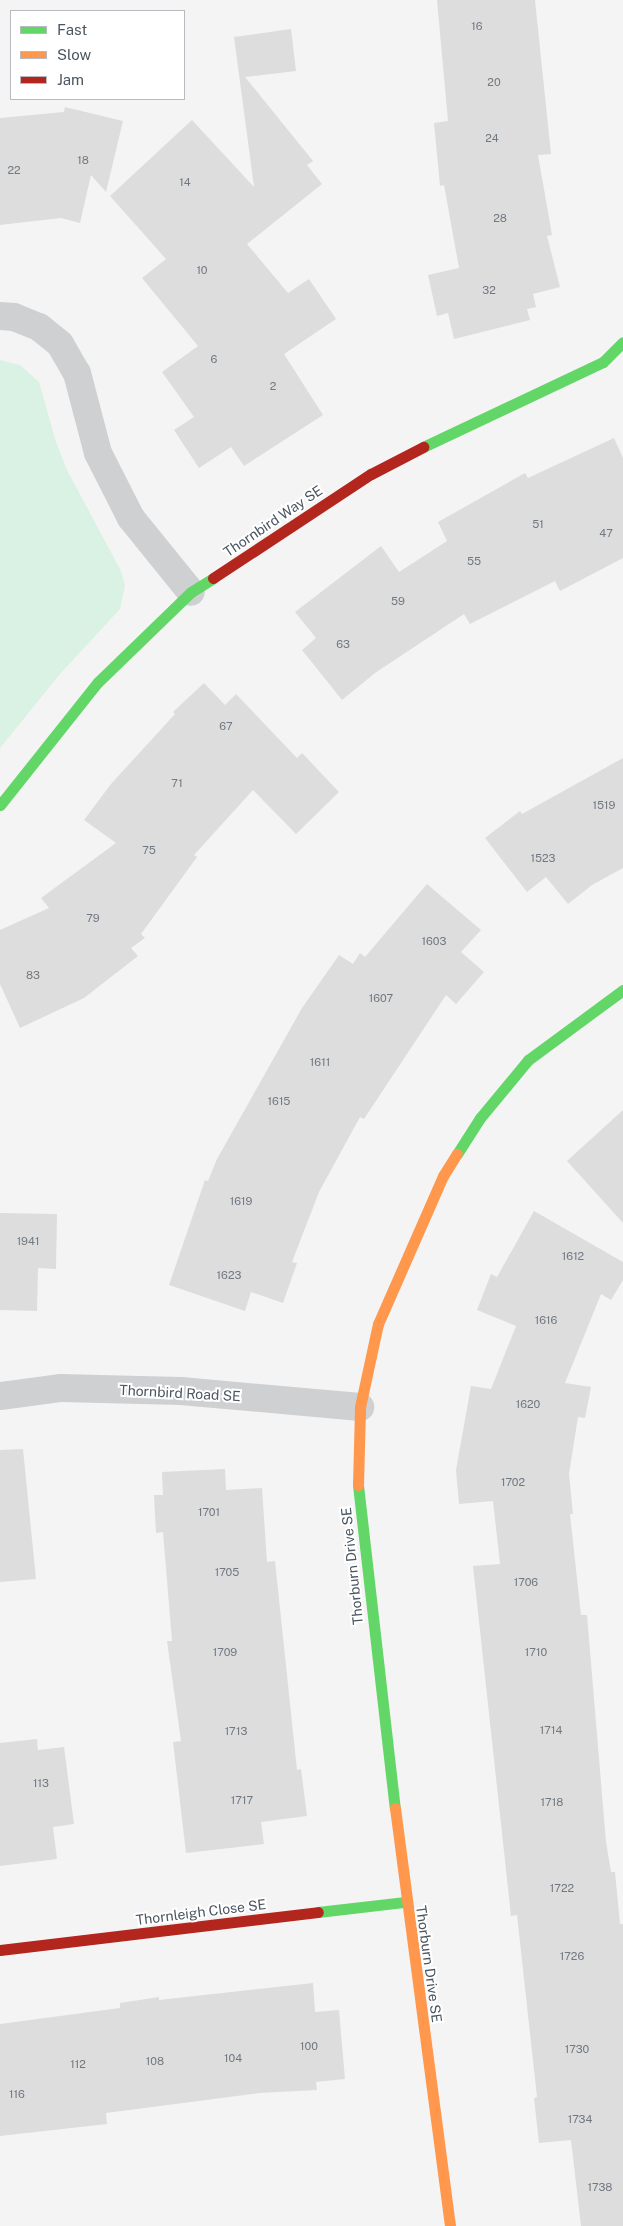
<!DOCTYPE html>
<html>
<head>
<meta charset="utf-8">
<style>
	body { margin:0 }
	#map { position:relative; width:623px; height:2226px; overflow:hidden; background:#f4f4f4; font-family:"Public Sans",sans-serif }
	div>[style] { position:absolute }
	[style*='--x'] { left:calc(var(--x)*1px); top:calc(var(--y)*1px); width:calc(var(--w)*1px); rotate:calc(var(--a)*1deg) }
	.green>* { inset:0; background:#d9f2e3 }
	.building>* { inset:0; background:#ddddde }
	.street>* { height:28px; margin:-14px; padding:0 14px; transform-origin:14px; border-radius:14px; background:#ced0d2 }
	.fast>* { height:11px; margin:-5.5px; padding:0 5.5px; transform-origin:5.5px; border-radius:5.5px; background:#63d668 }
	.slow>* { height:11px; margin:-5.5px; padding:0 5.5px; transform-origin:5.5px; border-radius:5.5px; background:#ff974d }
	.jam>* { height:11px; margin:-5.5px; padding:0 5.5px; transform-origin:5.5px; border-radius:5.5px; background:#b3261e }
	span { translate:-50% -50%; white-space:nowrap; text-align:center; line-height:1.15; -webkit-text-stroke:4px #fff; paint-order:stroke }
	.number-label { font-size:11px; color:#707881 }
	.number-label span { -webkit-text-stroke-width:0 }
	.street-label { font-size:14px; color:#4a5661 }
	.legend { position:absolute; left:10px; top:10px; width:175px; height:90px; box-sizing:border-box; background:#fff; border:1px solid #b7bbc0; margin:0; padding:6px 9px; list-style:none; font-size:15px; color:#4a5661 }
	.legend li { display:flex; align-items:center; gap:10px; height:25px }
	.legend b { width:25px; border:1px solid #b7bbc0 }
</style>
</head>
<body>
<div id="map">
	<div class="green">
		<div style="clip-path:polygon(0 360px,20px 365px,39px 382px,56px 442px,67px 470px,121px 571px,125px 586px,120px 609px,60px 674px,0 748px)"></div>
	</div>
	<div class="building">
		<div style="clip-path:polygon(437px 0,535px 0,551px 154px,538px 155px,552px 235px,547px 236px,560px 287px,533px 294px,536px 307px,527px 309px,530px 320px,454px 339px,448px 313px,437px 316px,428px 275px,459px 268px,444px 185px,440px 186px,434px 123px,448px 121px)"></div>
		<div style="clip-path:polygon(291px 29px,296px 71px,245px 77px,313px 161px,307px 165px,322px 184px,247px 244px,288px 293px,309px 279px,336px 319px,284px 354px,323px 415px,244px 466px,231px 447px,199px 468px,174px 430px,194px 417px,162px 372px,198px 346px,142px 278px,166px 259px,110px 196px,192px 120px,254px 187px,234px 37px)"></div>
		<div style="clip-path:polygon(65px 107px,123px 121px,106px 192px,91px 175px,80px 223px,61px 218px,0 225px,0 118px,64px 112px)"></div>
		<div style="clip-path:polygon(614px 438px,623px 458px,623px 558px,560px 591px,555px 581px,470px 624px,464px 614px,375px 673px,342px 700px,302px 650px,316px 638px,295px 612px,381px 546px,399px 572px,447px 541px,438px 522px,525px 473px,528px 478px)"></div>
		<div style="clip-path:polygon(204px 683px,225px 705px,236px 694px,297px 758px,302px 753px,339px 792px,296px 834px,253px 790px,194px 855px,197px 857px,141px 934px,145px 938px,131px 948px,138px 956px,84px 998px,20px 1028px,0 984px,0 930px,49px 908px,41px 898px,116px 843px,84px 820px,111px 784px,175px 714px,173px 712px)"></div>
		<div style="clip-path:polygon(623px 758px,623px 868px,592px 885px,568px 904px,546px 877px,527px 892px,485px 838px,520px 811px,522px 814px)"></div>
		<div style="clip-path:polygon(427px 884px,481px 930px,461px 952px,484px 972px,456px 1004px,446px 995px,364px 1119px,360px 1117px,319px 1192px,292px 1262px,297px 1263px,283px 1303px,251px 1292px,245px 1311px,169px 1285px,205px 1180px,208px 1181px,217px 1159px,302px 1008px,339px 955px,353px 964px,360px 953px,365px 957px)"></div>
		<div style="clip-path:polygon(623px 1110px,623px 1223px,567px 1161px)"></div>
		<div style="clip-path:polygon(534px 1211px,623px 1262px,623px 1280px,611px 1300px,601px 1294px,565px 1383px,591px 1387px,585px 1418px,578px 1417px,569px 1474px,573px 1514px,570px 1514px,581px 1615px,587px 1615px,606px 1842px,611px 1872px,615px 1872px,620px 1924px,623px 1924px,623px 2226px,581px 2226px,571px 2140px,539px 2143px,534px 2098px,537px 2097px,517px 1915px,511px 1916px,473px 1566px,500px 1564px,493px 1501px,459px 1504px,456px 1470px,471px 1386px,491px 1389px,516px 1326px,477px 1310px,491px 1274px,497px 1277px)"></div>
		<div style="clip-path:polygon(0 1213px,57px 1214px,56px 1269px,38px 1268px,37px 1311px,0 1310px)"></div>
		<div style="clip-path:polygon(23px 1449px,36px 1579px,0 1582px,0 1450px)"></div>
		<div style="clip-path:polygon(225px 1469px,226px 1490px,262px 1488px,267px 1562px,275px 1561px,297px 1770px,301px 1769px,307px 1816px,261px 1822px,264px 1844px,186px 1853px,173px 1742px,181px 1741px,167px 1641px,172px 1641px,163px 1532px,156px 1533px,154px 1495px,163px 1495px,162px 1472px)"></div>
		<div style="clip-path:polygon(37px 1739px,38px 1750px,64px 1747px,74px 1824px,53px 1827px,57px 1859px,0 1866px,0 1743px)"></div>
		<div style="clip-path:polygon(313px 1983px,315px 2012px,339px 2010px,345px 2079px,316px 2082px,317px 2090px,259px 2093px,106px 2113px,107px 2124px,0 2136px,0 2024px,120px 2008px,120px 2003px,159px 1997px,159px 2000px)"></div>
	</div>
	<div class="street">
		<div style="--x:0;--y:316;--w:14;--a:4"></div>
		<div style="--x:14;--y:317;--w:27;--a:22"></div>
		<div style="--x:39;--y:327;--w:27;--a:39"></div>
		<div style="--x:60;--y:344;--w:34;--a:60"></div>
		<div style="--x:77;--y:373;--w:83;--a:75.3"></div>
		<div style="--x:98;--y:453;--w:73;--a:63.1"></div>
		<div style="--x:131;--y:518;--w:95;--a:51"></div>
		<div style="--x:0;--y:1396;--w:62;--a:-7.5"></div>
		<div style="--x:61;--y:1388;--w:120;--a:1.4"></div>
		<div style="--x:181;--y:1391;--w:180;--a:5.1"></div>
	</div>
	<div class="fast">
		<div style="--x:423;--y:447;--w:199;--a:-25.3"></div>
		<div style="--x:603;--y:362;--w:28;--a:-45"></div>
		<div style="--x:0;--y:805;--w:157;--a:-51.5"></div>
		<div style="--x:98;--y:682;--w:129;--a:-44.1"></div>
		<div style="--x:191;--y:592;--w:26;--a:-32"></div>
		<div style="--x:457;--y:1154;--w:43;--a:-57.4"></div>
		<div style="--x:480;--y:1118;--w:75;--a:-50.4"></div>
		<div style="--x:528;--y:1060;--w:118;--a:-36.4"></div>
		<div style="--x:358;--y:1485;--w:325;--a:83.5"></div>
		<div style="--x:318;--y:1912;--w:88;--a:-6.6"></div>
	</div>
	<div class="slow">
		<div style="--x:358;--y:1485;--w:78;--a:-88.5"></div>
		<div style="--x:360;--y:1407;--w:85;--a:-77.8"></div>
		<div style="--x:378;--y:1324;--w:162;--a:-66.3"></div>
		<div style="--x:443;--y:1176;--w:26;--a:-58"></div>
		<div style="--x:395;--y:1808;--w:422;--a:82.5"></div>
	</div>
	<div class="jam">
		<div style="--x:213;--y:578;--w:189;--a:-33.4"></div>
		<div style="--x:371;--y:474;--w:59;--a:-27.4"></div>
		<div style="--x:0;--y:1950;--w:320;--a:-6.8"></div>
	</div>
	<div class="number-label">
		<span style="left:477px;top:26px">16</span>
		<span style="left:494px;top:82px">20</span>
		<span style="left:492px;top:138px">24</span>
		<span style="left:83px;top:160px">18</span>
		<span style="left:14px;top:170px">22</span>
		<span style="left:185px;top:182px">14</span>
		<span style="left:500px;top:218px">28</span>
		<span style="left:202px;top:270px">10</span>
		<span style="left:489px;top:290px">32</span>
		<span style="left:214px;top:359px">6</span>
		<span style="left:273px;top:386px">2</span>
		<span style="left:538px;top:524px">51</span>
		<span style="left:606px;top:533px">47</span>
		<span style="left:474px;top:561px">55</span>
		<span style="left:398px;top:601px">59</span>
		<span style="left:343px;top:644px">63</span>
		<span style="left:226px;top:726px">67</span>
		<span style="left:177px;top:783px">71</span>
		<span style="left:604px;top:805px">1519</span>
		<span style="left:149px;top:850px">75</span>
		<span style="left:543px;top:858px">1523</span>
		<span style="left:93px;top:918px">79</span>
		<span style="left:434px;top:941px">1603</span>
		<span style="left:33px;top:975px">83</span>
		<span style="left:381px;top:998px">1607</span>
		<span style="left:320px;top:1062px">1611</span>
		<span style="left:279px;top:1101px">1615</span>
		<span style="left:241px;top:1201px">1619</span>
		<span style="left:28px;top:1241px">1941</span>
		<span style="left:573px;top:1256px">1612</span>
		<span style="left:229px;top:1275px">1623</span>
		<span style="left:546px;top:1320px">1616</span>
		<span style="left:528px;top:1404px">1620</span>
		<span style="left:513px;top:1482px">1702</span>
		<span style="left:209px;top:1512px">1701</span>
		<span style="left:227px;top:1572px">1705</span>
		<span style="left:526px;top:1582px">1706</span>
		<span style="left:225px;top:1652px">1709</span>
		<span style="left:536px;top:1652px">1710</span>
		<span style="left:551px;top:1730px">1714</span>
		<span style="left:236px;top:1731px">1713</span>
		<span style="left:41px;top:1783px">113</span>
		<span style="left:242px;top:1800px">1717</span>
		<span style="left:552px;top:1802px">1718</span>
		<span style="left:562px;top:1888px">1722</span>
		<span style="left:572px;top:1956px">1726</span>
		<span style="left:309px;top:2046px">100</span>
		<span style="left:577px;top:2049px">1730</span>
		<span style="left:233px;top:2058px">104</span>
		<span style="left:155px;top:2061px">108</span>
		<span style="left:78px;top:2064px">112</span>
		<span style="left:17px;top:2094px">116</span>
		<span style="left:580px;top:2119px">1734</span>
		<span style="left:600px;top:2187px">1738</span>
	</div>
	<div class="street-label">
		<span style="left:273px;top:521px;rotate:-34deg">Thornbird Way SE</span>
		<span style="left:180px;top:1393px;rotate:3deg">Thornbird Road SE</span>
		<span style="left:352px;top:1566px;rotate:-96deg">Thorburn Drive SE</span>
		<span style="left:201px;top:1912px;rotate:-7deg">Thornleigh Close SE</span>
		<span style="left:429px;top:1964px;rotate:82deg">Thorburn Drive SE</span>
	</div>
	<ul class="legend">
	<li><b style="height:6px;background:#63d668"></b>Fast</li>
	<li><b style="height:6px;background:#ff974d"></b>Slow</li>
	<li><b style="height:6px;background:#b3261e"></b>Jam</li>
	</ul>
</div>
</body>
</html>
